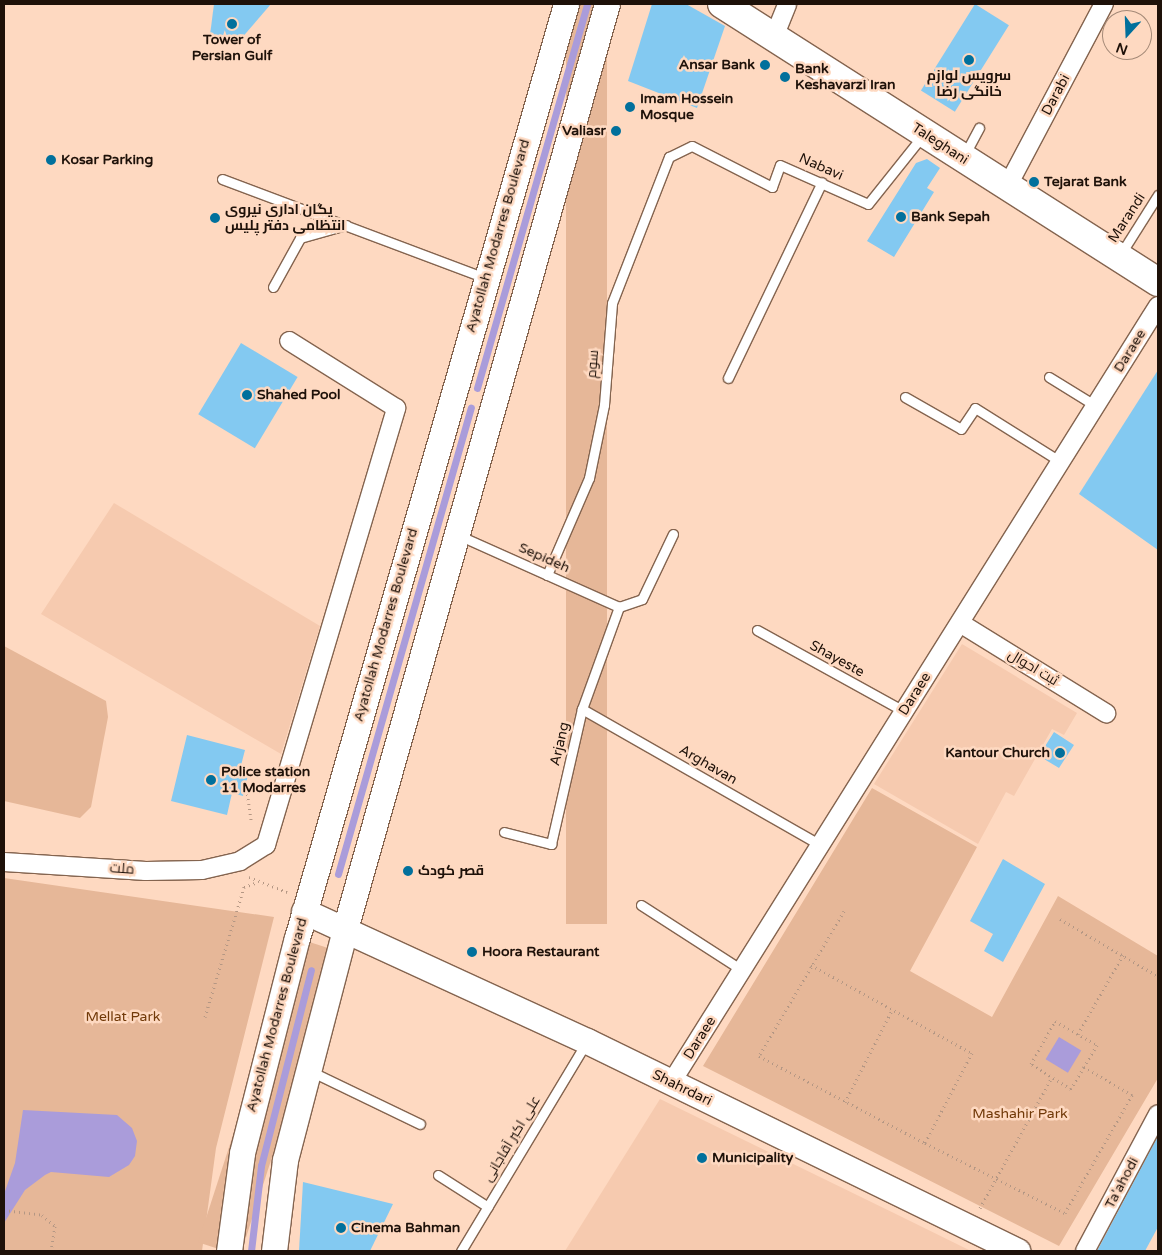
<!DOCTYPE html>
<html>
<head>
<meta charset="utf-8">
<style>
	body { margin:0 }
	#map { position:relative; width:1162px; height:1255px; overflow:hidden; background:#fed9c1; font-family:"Varela Round",Cairo,sans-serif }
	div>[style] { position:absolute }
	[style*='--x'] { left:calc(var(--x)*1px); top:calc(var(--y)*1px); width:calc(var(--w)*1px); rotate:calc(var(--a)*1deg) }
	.built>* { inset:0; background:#f6caaf }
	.green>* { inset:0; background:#e6b798; transform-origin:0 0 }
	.water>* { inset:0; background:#aa9cda; transform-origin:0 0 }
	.stream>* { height:7px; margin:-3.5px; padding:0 3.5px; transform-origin:3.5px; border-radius:3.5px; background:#aa9cda }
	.building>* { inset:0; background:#83c9f1; transform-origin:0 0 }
	.path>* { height:3px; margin-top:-1.5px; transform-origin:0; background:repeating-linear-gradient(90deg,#b49784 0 1px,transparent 0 5px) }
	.roads { filter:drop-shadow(1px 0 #84644f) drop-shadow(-1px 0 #84644f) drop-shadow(0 1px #84644f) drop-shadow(0 -1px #84644f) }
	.lane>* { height:9px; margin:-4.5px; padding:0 4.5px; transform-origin:4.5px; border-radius:4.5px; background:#fff }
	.street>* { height:18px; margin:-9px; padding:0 9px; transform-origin:9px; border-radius:9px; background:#fff }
	.secondary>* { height:25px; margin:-12.5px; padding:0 12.5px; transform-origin:12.5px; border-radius:12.5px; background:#fff }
	.primary>* { height:28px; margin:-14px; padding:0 14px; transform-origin:14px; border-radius:14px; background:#fff }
	.dots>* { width:14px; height:14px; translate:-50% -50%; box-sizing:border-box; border:2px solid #fed9c1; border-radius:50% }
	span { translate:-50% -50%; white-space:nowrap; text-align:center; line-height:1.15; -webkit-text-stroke:5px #fed9c1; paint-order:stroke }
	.poi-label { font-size:14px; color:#1e1109; font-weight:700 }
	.right { translate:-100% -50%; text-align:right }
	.left { translate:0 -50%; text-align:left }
	.street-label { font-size:14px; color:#1e1109 }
	.park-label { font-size:14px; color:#713908 }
	.frame { position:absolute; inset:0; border:5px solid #1e1109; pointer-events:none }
	.north { position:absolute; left:1102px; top:10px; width:50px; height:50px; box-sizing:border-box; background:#fed9c1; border:1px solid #a48977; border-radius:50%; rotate:200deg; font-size:14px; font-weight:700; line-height:20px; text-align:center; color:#1e1109 }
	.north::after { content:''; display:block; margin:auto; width:18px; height:22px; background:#01709c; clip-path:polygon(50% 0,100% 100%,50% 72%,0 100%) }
</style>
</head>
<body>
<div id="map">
	<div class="built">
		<div style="clip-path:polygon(114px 503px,320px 626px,281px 754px,41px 614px)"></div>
		<div style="clip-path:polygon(962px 644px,1077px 713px,1064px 735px,1052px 729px,1014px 796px,1006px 792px,978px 844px,874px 784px)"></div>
		<div style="clip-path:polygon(660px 1099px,902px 1217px,971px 1251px,565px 1251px)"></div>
	</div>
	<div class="green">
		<div style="left:566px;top:4px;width:41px;height:920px"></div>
		<div style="clip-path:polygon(4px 646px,106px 701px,108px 717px,91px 807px,80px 818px,4px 801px)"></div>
		<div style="clip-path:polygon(872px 788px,977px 847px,910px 971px,992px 1017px,1058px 896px,1158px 956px,1158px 1078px,1059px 1246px,703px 1066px)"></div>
		<div style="clip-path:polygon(4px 878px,274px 917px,216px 1148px,202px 1251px,4px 1251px)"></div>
		<div style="left:297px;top:938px;width:44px;height:320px;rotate:18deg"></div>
	</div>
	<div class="water">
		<div style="left:1059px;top:1037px;width:26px;height:26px;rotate:31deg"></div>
		<div style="clip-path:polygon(23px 1110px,117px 1115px,132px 1128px,137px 1141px,135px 1156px,129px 1165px,109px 1177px,51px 1172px,45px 1175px,25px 1190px,4px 1223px,4px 1194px,15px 1163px)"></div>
	</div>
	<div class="stream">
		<div style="--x:477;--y:388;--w:399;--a:-74"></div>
		<div style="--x:338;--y:874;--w:485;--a:-74.1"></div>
		<div style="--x:251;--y:1251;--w:86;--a:-83.3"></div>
		<div style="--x:261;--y:1166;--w:202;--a:-75.7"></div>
	</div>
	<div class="building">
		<div style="clip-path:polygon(214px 4px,271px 4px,240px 40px,210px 35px)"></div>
		<div style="clip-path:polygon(652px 4px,686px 4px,725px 26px,697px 108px,628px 81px)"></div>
		<div style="left:975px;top:4px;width:40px;height:102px;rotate:32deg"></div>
		<div style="clip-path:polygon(927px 159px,940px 168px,927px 188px,934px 192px,894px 257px,867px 241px,916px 163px)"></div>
		<div style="left:241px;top:343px;width:66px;height:83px;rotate:31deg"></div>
		<div style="clip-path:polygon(1158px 370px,1158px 550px,1079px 494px)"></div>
		<div style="clip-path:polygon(1054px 732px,1074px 745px,1059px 768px,1044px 759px,1047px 755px,1042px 751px)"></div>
		<div style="clip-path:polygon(187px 735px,245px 750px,239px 773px,248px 775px,243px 796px,232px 793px,227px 815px,171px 801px)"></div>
		<div style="clip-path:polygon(1003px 859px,1045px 884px,1003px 962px,984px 951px,993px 934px,970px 921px)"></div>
		<div style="clip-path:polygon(1158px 1136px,1158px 1227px,1145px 1251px,1097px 1251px)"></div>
		<div style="clip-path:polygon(303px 1182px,393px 1204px,370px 1251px,299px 1251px)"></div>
	</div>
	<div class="path">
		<div style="--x:246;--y:784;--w:37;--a:82"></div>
		<div style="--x:249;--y:877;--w:41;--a:21.5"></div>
		<div style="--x:844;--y:911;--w:168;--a:120.4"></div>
		<div style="--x:759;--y:1056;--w:187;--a:27.7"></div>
		<div style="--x:1060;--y:919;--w:113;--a:30.2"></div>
		<div style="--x:811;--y:965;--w:183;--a:28.7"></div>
		<div style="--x:972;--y:1053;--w:102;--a:117.6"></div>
		<div style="--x:925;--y:1143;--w:157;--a:26.6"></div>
		<div style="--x:1065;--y:1213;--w:136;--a:-60.4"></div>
		<div style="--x:1132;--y:1095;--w:56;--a:-149.7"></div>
		<div style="--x:1084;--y:1067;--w:26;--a:121"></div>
		<div style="--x:1071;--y:1089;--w:47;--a:-148"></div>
		<div style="--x:1031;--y:1064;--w:49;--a:-60.8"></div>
		<div style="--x:1055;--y:1021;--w:48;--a:29.7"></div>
		<div style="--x:1097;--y:1045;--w:26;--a:121"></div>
		<div style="--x:205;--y:1017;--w:136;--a:-73.3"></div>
		<div style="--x:244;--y:887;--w:15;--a:-20"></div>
		<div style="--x:1078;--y:1034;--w:91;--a:-60.3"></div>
		<div style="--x:845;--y:1102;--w:103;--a:-62.9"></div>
		<div style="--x:980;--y:1208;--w:149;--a:-61.2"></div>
		<div style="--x:4;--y:1210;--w:38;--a:7"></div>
		<div style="--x:42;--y:1215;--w:17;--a:40"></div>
		<div style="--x:55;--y:1226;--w:25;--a:99"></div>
	</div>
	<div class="roads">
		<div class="lane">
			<div style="--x:964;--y:156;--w:32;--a:-62"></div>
			<div style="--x:222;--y:179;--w:281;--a:20.6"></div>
			<div style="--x:1120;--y:255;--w:71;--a:-57.7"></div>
			<div style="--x:273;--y:287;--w:56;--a:-61.1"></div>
			<div style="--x:300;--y:238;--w:48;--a:-15.8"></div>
			<div style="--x:1049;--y:377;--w:55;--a:31.7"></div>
			<div style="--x:728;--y:378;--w:217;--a:-64.4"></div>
			<div style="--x:905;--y:397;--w:64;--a:29.7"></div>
			<div style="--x:961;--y:429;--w:25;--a:-56"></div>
			<div style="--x:975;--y:408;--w:102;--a:32.1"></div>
			<div style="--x:458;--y:535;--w:176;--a:24.1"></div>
			<div style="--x:547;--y:575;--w:106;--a:-66.6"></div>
			<div style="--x:589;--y:478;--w:75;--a:-78.4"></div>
			<div style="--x:604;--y:405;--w:102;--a:-85.5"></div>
			<div style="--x:612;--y:303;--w:157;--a:-68.7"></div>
			<div style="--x:669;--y:157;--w:25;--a:-26"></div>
			<div style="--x:692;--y:146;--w:90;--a:27.1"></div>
			<div style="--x:772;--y:187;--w:23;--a:-70"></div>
			<div style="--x:780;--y:165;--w:96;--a:23.9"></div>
			<div style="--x:868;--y:204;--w:88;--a:-51.4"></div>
			<div style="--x:619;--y:607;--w:24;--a:-19"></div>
			<div style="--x:642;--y:599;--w:72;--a:-64.5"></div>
			<div style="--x:757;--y:630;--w:168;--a:28.9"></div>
			<div style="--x:582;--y:709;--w:274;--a:29.7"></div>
			<div style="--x:504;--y:832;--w:49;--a:14.3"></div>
			<div style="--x:551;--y:844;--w:139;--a:-77.1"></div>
			<div style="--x:582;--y:709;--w:109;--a:-70.1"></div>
			<div style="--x:641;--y:905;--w:120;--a:32.8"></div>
			<div style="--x:310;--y:1071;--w:122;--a:25.7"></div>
			<div style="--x:438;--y:1175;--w:59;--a:32.6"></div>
			<div style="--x:461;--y:1251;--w:243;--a:-59"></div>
		</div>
		<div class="street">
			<div style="--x:774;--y:37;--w:35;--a:-68"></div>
			<div style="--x:1007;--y:187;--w:207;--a:-62.1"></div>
			<div style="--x:960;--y:623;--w:172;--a:31.7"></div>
			<div style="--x:4;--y:862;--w:142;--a:3.6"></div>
			<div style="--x:146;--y:871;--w:56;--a:-1"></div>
			<div style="--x:202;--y:870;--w:39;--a:-13"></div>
			<div style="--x:240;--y:861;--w:31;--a:-32"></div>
			<div style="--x:266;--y:845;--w:456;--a:-73.4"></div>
			<div style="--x:396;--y:408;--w:126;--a:-147.9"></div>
			<div style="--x:671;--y:1083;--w:917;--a:-57.92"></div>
			<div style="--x:1085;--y:1251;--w:155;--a:-61.9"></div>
		</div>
		<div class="secondary">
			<div style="--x:304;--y:911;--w:311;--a:24.7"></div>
			<div style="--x:587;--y:1041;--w:479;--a:26"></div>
			<div style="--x:229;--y:1251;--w:99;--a:-82.4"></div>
			<div style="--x:242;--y:1153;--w:222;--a:-75.7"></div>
			<div style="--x:297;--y:938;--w:972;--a:-73.93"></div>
			<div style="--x:274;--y:1251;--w:92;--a:-83.1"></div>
			<div style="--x:285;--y:1160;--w:239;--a:-75.4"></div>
			<div style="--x:345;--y:929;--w:961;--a:-74.19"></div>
		</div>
		<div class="primary">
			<div style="--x:722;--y:4;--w:517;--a:32.52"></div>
		</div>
	</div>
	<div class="dots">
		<div style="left:232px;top:24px;background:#01709c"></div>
		<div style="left:969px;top:60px;background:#01709c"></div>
		<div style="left:765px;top:65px;background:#01709c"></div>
		<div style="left:785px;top:77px;background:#01709c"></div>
		<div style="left:630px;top:107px;background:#01709c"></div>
		<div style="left:616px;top:131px;background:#01709c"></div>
		<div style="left:51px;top:160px;background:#01709c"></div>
		<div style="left:1034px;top:182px;background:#01709c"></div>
		<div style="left:901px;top:217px;background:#01709c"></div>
		<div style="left:215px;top:218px;background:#01709c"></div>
		<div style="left:247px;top:395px;background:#01709c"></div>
		<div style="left:1060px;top:753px;background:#01709c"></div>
		<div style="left:211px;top:780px;background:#01709c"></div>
		<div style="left:408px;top:871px;background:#01709c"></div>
		<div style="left:472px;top:952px;background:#01709c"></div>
		<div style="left:702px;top:1158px;background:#01709c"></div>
		<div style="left:341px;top:1228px;background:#01709c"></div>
	</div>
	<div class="poi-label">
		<span style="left:232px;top:48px">Tower of<br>Persian Gulf</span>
		<span class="right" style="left:755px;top:65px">Ansar Bank</span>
		<span class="left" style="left:795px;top:77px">Bank<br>Keshavarzi Iran</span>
		<span style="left:969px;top:84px">سرویس لوازم<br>خانگی رضا</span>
		<span class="left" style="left:640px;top:107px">Imam Hossein<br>Mosque</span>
		<span class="right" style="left:606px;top:131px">Valiasr</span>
		<span class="left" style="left:61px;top:160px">Kosar Parking</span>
		<span class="left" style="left:1044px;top:182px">Tejarat Bank</span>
		<span class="left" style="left:225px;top:218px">یگان اداری نیروی<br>انتظامی دفتر پلیس</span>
		<span class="left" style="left:911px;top:217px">Bank Sepah</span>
		<span class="left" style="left:257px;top:395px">Shahed Pool</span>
		<span class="right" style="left:1050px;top:753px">Kantour Church</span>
		<span class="left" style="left:221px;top:780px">Police station<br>11 Modarres</span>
		<span class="left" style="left:418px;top:871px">قصر کودک</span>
		<span class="left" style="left:482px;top:952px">Hoora Restaurant</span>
		<span class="left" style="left:712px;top:1158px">Municipality</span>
		<span class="left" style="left:351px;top:1228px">Cinema Bahman</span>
	</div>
	<div class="street-label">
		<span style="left:1056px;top:95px;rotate:-62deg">Darabi</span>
		<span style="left:940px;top:144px;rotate:33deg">Taleghani</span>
		<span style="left:821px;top:167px;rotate:24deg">Nabavi</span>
		<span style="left:1127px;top:218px;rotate:-57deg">Marandi</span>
		<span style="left:498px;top:236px;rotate:-74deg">Ayatollah Modarres Boulevard</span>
		<span style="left:1130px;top:351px;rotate:-58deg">Daraee</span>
		<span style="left:593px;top:364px;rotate:-85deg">سوم</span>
		<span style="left:544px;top:558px;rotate:24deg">Sepideh</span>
		<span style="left:386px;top:625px;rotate:-74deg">Ayatollah Modarres Boulevard</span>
		<span style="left:837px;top:659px;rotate:29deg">Shayeste</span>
		<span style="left:1033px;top:668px;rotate:31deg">ثبت احوال</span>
		<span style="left:915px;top:694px;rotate:-58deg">Daraee</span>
		<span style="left:560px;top:744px;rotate:-77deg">Arjang</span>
		<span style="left:708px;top:765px;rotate:30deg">Arghavan</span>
		<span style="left:122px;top:869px;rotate:4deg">ملت</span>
		<span style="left:277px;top:1015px;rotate:-75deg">Ayatollah Modarres Boulevard</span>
		<span style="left:700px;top:1038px;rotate:-58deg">Daraee</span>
		<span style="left:682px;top:1088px;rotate:26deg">Shahrdari</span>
		<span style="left:512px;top:1139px;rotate:-59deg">علی اکبر آقاجانی</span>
		<span style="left:1122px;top:1183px;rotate:-62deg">Ta'ahodi</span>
	</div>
	<div class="park-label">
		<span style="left:123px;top:1017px">Mellat Park</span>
		<span style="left:1020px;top:1114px">Mashahir Park</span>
	</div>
	<div class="frame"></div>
	<div class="north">N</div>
</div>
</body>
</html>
